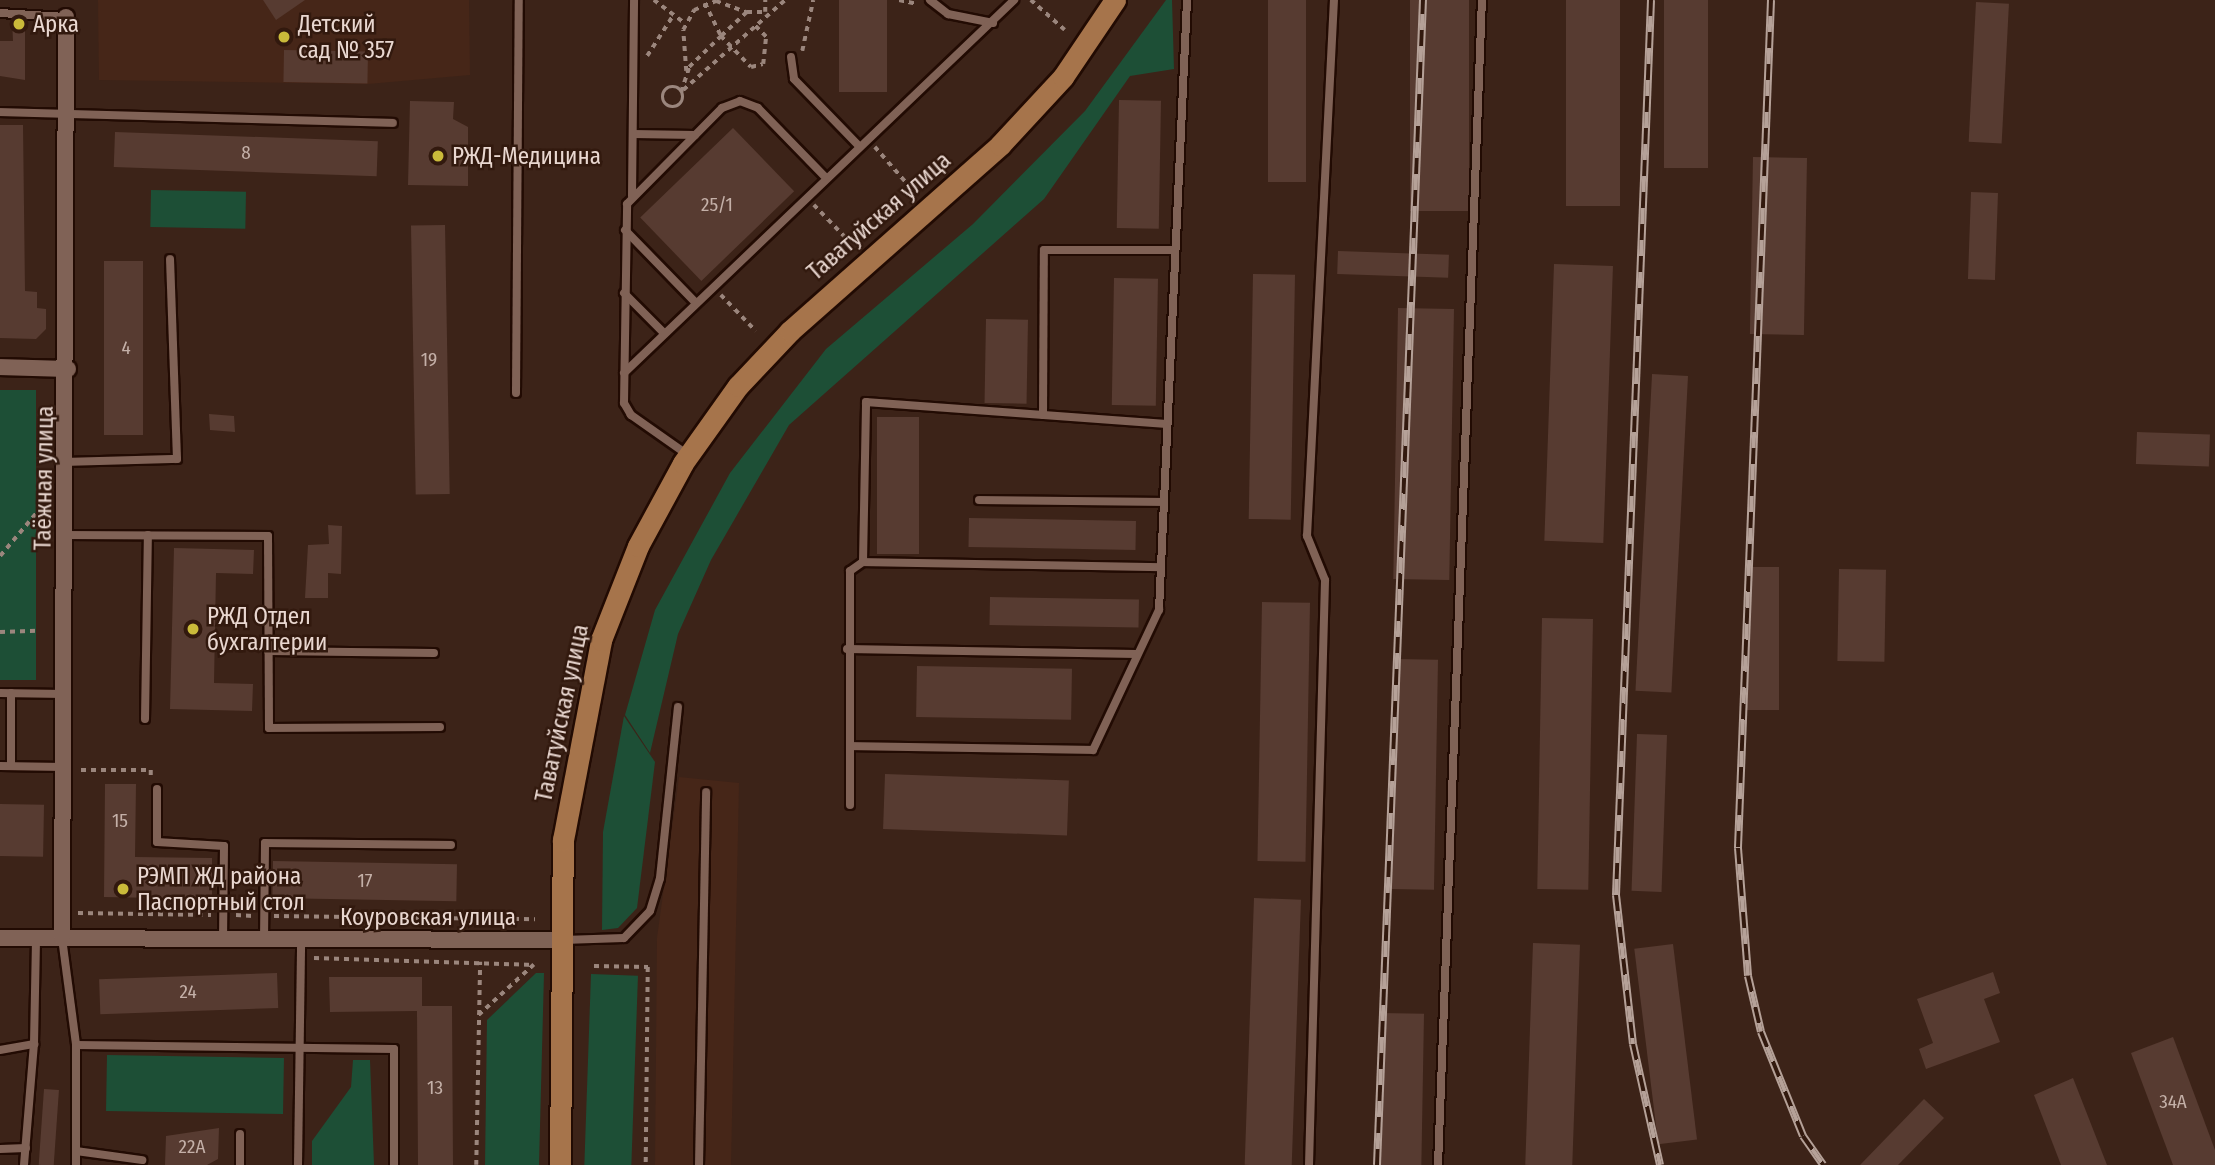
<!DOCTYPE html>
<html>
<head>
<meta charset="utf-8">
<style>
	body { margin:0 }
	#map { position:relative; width:2215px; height:1165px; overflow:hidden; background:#3c2318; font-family:"Fira Sans Condensed",sans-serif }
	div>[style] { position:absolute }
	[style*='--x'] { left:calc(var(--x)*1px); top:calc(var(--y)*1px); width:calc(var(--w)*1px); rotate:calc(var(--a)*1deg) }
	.built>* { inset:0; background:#462618 }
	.green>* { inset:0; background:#1d4f36; transform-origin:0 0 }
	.building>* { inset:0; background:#573b31; transform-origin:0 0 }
	.path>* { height:3.5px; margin-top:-1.75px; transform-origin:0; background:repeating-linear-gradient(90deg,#9b867d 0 5px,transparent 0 10px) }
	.path>.ring { margin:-1.75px; padding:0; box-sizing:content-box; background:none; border:3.5px solid #9b867d; border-radius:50% }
	.roads { filter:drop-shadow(2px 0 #220b03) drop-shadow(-2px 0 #220b03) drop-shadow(0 2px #220b03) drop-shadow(0 -2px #220b03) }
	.service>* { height:8px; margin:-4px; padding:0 4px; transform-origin:4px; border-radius:4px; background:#806256 }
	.minor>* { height:16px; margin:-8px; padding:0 8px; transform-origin:8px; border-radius:8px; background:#806256 }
	.primary>* { height:21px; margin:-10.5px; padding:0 10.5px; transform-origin:10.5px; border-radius:10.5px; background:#a6744b }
	.rail>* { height:8px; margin-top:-4px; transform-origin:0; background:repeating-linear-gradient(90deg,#32190e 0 16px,#b5a198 0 32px); box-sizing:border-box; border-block:2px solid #b5a198 }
	.dots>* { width:19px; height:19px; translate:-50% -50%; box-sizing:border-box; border:4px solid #32190e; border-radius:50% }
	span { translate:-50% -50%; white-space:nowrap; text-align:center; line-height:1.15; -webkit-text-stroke:5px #32190e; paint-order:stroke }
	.number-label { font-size:19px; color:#c4b0a8 }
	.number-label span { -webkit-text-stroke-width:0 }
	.poi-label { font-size:23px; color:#e9d7d0 }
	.left { translate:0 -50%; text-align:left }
	.street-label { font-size:23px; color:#e9d7d0 }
</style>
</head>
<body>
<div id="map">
	<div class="built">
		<div style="clip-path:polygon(98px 0,469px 0,470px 75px,368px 84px,99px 80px)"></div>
		<div style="clip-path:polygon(679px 777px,739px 783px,731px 1165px,655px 1165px,657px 938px)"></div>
	</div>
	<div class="green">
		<div style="clip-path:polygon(1166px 0,1172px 0,1174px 69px,1130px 76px,1044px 199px,789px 425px,711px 560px,678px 634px,650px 753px,625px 715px,655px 610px,730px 473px,826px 349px,973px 224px,1085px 111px)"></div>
		<div style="left:151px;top:190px;width:95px;height:37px;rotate:1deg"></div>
		<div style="left:0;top:390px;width:36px;height:290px"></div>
		<div style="clip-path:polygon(624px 716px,655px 762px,637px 908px,618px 928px,602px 930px,603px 832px)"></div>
		<div style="clip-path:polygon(536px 973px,544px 973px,539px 1165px,485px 1165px,487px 1020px)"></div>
		<div style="left:591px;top:974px;width:47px;height:191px;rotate:2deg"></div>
		<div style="left:107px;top:1055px;width:177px;height:56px;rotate:1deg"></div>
		<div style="clip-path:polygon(353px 1060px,370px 1060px,374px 1165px,312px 1165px,312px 1141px,351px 1087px)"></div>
	</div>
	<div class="building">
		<div style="clip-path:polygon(263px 0,305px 0,276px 20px)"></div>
		<div style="left:839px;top:0;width:48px;height:92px"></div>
		<div style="left:1268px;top:0;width:38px;height:182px"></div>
		<div style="left:1410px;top:0;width:59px;height:211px"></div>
		<div style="left:1566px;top:0;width:54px;height:206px"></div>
		<div style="left:1664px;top:0;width:44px;height:168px"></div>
		<div style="left:1976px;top:2px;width:33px;height:140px;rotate:3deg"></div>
		<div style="clip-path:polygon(12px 20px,25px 21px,25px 80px,0 76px,0 41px,13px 41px)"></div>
		<div style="left:284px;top:50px;width:84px;height:32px;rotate:1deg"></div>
		<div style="left:1119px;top:100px;width:42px;height:128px;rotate:1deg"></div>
		<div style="clip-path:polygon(410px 101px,454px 102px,453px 119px,468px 127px,468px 186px,408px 185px)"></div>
		<div style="clip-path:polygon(0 125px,23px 125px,25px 291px,37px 292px,37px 308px,46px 309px,46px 329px,36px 339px,0 338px)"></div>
		<div style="left:733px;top:128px;width:88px;height:129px;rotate:46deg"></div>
		<div style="left:115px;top:132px;width:263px;height:35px;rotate:2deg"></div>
		<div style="left:1753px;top:157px;width:54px;height:177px;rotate:1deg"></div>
		<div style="left:1971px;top:192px;width:27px;height:87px;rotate:2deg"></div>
		<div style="left:445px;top:225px;width:269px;height:34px;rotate:89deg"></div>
		<div style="left:1338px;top:251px;width:111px;height:23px;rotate:2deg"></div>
		<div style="left:104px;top:261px;width:39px;height:174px"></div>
		<div style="left:1554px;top:264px;width:59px;height:277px;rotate:2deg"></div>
		<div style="left:1253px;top:274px;width:42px;height:245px;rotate:1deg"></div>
		<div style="left:1114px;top:278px;width:44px;height:127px;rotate:1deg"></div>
		<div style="left:1398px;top:308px;width:56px;height:271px;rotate:1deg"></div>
		<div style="left:986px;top:319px;width:42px;height:84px;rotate:1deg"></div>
		<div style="left:1688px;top:376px;width:317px;height:36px;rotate:93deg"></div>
		<div style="clip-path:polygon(209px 414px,234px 416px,235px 432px,210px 430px)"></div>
		<div style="left:877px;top:417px;width:42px;height:137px"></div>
		<div style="left:2137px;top:432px;width:73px;height:32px;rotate:2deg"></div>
		<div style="left:969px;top:518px;width:167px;height:29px;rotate:1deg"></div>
		<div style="clip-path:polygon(328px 525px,342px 526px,341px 574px,328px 573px,328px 598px,305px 598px,308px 545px,329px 544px)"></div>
		<div style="clip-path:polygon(174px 548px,254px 550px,253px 574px,216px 573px,214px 683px,253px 684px,252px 711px,170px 709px)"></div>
		<div style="left:1747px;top:567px;width:32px;height:143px"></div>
		<div style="left:1839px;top:569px;width:47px;height:92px;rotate:1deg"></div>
		<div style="left:990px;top:597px;width:149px;height:28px;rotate:1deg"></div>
		<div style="left:1262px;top:602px;width:48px;height:259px;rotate:1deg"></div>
		<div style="left:1542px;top:618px;width:51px;height:271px;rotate:1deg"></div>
		<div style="left:1395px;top:659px;width:43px;height:230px;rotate:1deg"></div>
		<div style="left:917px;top:666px;width:155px;height:51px;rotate:1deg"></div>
		<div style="left:1667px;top:735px;width:157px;height:30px;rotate:92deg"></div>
		<div style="left:885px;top:774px;width:184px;height:55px;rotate:2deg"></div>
		<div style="clip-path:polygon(105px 784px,136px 784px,135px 857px,212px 858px,212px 899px,104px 897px)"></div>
		<div style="left:0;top:804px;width:44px;height:52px;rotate:1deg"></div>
		<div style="left:273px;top:861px;width:184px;height:37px;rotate:1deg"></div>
		<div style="left:1254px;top:898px;width:47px;height:267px;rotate:2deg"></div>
		<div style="left:1533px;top:943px;width:47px;height:222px;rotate:2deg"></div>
		<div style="left:1673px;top:944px;width:197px;height:39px;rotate:83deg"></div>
		<div style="clip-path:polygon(1993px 972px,2000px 993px,1984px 999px,2000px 1042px,1926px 1069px,1919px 1049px,1933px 1043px,1917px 999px)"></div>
		<div style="left:277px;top:973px;width:35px;height:178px;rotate:88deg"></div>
		<div style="clip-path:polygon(329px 977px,422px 977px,422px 1006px,452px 1006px,453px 1165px,418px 1165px,417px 1011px,330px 1012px)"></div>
		<div style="left:1380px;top:1013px;width:44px;height:152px;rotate:1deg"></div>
		<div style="clip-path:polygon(2173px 1037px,2215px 1150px,2215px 1165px,2173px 1165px,2131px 1053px)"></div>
		<div style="clip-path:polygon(2073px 1078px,2107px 1165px,2061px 1165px,2034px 1095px)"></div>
		<div style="left:44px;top:1089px;width:15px;height:76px;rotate:4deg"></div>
		<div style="clip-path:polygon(1924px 1099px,1944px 1118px,1898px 1165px,1860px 1165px)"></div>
		<div style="clip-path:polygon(219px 1128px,218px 1159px,207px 1165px,165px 1165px,166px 1136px)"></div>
	</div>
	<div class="path">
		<div style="--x:654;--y:0;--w:39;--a:37"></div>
		<div style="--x:899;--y:0;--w:19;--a:12"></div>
		<div style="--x:1031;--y:0;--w:45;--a:41.4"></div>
		<div style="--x:705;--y:3;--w:37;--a:64"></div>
		<div style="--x:721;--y:36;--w:35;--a:-43"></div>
		<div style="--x:747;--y:12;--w:18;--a:0"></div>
		<div style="--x:765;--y:12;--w:12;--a:-90"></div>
		<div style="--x:802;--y:51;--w:52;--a:-77.8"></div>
		<div style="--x:647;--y:56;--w:46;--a:-57.3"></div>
		<div style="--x:686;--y:71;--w:41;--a:-94.2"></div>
		<div style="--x:683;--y:30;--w:23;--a:-61"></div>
		<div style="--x:694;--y:10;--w:24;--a:-22"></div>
		<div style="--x:716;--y:1;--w:33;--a:20"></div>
		<div class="ring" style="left:663px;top:87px;width:16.5px;height:16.5px"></div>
		<div style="--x:683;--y:90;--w:136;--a:-41.4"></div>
		<div style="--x:681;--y:92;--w:26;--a:-72"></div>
		<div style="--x:689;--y:67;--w:45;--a:-44.1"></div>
		<div style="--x:721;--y:36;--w:43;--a:45.9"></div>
		<div style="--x:751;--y:67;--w:12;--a:-14"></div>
		<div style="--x:763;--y:64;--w:27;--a:-84"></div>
		<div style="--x:766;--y:37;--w:18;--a:-135"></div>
		<div style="--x:875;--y:147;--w:53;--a:48.8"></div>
		<div style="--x:814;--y:205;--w:50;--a:45.8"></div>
		<div style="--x:721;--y:295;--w:50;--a:45.8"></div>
		<div style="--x:0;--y:556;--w:59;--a:-49.8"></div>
		<div style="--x:0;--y:632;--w:37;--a:-2"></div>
		<div style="--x:81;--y:770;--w:70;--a:0"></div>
		<div style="--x:151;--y:770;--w:9;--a:90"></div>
		<div style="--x:78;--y:913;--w:133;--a:0.9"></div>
		<div style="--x:236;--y:915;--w:17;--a:3"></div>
		<div style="--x:274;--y:916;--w:261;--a:0.7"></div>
		<div style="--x:314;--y:958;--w:220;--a:1.8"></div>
		<div style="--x:534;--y:965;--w:76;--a:137.7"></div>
		<div style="--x:594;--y:966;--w:54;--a:1.1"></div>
		<div style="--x:648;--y:967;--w:198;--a:90.6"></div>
		<div style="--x:476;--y:1165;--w:203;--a:-88.9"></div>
	</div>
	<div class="roads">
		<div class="service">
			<div style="--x:930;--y:0;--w:23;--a:38"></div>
			<div style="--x:948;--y:14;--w:46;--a:11.3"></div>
			<div style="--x:0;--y:13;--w:66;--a:3.5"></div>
			<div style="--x:791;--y:57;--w:22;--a:82"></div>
			<div style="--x:794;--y:79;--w:93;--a:45.9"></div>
			<div style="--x:0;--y:112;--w:393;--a:1.6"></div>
			<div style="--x:633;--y:134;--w:62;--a:0.9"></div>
			<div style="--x:632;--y:196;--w:196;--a:-89.4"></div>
			<div style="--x:625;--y:230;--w:102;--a:45.8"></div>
			<div style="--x:624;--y:293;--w:57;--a:45"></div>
			<div style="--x:624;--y:373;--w:540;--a:-43.72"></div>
			<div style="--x:516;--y:393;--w:393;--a:-89.6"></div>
			<div style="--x:1043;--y:415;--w:165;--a:-89.7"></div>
			<div style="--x:1044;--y:250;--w:129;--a:0"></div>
			<div style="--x:688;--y:455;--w:70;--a:-144.9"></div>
			<div style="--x:631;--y:415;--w:14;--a:-120"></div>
			<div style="--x:624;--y:403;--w:199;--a:-89.1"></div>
			<div style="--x:627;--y:204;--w:135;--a:-45.3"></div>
			<div style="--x:722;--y:108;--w:19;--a:-21"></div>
			<div style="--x:740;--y:101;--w:19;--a:21"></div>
			<div style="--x:758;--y:108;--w:96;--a:45.8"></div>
			<div style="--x:67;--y:462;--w:110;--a:-1.6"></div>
			<div style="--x:177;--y:459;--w:200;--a:-92"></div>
			<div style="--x:979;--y:500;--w:184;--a:0.6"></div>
			<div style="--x:66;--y:535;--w:202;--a:0.3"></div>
			<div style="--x:268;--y:536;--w:192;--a:89.7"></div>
			<div style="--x:269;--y:728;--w:171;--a:-0.3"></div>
			<div style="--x:863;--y:562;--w:297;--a:1"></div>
			<div style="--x:847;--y:649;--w:289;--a:1"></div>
			<div style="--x:268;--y:651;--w:166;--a:0.7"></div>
			<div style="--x:0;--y:693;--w:64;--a:0.9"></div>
			<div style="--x:145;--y:719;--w:184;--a:-89.1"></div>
			<div style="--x:850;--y:746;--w:243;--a:0.9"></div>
			<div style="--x:1093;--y:750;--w:155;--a:-64.8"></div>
			<div style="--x:1159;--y:610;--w:611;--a:-87.37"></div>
			<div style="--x:0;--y:766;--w:64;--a:0.9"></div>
			<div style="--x:11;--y:766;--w:73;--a:-90"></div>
			<div style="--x:157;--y:789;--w:53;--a:90"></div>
			<div style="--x:157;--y:842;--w:67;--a:3.4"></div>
			<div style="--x:224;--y:846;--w:95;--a:90.6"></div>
			<div style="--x:850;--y:805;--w:234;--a:-90"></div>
			<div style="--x:850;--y:571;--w:16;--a:-35"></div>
			<div style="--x:863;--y:562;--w:160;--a:-88.9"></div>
			<div style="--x:866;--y:402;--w:301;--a:4.2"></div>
			<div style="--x:62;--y:938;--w:108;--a:82.5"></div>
			<div style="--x:76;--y:1045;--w:318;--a:0.7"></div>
			<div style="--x:394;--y:1049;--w:116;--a:90"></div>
			<div style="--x:563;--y:940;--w:61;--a:-1.9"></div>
			<div style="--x:624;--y:938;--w:37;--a:-46"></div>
			<div style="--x:650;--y:911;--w:34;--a:-73"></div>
			<div style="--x:660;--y:878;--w:172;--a:-84"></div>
			<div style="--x:264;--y:941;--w:98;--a:-89.4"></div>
			<div style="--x:265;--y:843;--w:186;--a:0.6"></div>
			<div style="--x:0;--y:1050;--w:35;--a:-10"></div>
			<div style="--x:34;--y:1044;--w:106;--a:-88.9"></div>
			<div style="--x:0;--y:1149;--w:26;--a:-2"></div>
			<div style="--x:76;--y:1151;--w:67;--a:7.8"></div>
			<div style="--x:24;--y:1165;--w:121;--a:-85.3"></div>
			<div style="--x:76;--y:1165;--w:120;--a:-90"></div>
			<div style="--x:240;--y:1165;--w:31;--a:-90"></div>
			<div style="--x:298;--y:1165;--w:224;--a:-89.2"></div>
			<div style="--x:699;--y:1165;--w:373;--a:-88.9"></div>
			<div style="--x:1309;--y:1165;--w:585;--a:-88.43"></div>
			<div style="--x:1325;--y:580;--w:48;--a:-112.2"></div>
			<div style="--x:1307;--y:536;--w:537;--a:-87.12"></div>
			<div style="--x:1438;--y:1165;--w:1166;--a:-87.84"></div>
		</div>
		<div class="minor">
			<div style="--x:0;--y:367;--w:68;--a:1.7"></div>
			<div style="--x:0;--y:938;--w:562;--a:0.2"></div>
			<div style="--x:62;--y:938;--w:921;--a:-89.75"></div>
		</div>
		<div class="primary">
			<div style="--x:560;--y:1165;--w:325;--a:-89.5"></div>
			<div style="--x:563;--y:840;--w:204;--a:-79.2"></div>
			<div style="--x:601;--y:640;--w:101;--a:-68.5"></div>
			<div style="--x:638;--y:546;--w:94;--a:-61.5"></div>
			<div style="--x:683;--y:463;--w:95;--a:-54.5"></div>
			<div style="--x:738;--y:386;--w:76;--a:-46.6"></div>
			<div style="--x:790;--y:331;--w:281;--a:-41.5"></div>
			<div style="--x:1000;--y:145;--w:93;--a:-47.2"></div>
			<div style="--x:1063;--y:77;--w:93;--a:-56"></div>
		</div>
	</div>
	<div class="rail">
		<div style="--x:1651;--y:0;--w:896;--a:92.24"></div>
		<div style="--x:1616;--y:895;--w:150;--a:83.5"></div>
		<div style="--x:1633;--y:1044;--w:124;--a:77.4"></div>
		<div style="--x:1771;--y:0;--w:849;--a:92.23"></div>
		<div style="--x:1738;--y:848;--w:128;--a:85.5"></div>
		<div style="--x:1748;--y:976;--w:57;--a:76.9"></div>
		<div style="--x:1761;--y:1032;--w:112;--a:68"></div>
		<div style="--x:1803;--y:1136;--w:35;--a:55"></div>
		<div style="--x:1377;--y:1165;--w:1166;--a:-87.74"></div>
	</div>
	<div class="dots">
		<div style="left:19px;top:24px;background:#caba3a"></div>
		<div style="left:284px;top:37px;background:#caba3a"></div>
		<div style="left:438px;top:156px;background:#caba3a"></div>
		<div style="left:193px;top:629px;background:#caba3a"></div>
		<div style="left:123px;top:889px;background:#caba3a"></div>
	</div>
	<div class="number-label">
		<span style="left:246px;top:153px">8</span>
		<span style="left:717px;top:205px">25/1</span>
		<span style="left:126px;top:348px">4</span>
		<span style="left:429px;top:360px">19</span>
		<span style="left:120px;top:821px">15</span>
		<span style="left:365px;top:881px">17</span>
		<span style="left:188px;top:992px">24</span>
		<span style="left:435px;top:1088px">13</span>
		<span style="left:2173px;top:1102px">34А</span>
		<span style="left:192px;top:1147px">22А</span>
	</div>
	<div class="poi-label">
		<span class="left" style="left:33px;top:24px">Арка</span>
		<span class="left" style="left:298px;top:37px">Детский<br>сад № 357</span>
		<span class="left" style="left:452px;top:156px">РЖД-Медицина</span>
		<span class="left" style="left:207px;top:629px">РЖД Отдел<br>бухгалтерии</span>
		<span class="left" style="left:137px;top:889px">РЭМП ЖД района<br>Паспортный стол</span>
	</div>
	<div class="street-label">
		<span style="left:879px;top:216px;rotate:-41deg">Таватуйская улица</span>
		<span style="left:44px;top:478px;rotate:-89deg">Таёжная улица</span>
		<span style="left:562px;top:713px;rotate:-78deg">Таватуйская улица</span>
		<span style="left:428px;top:917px">Коуровская улица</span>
	</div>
</div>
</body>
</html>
